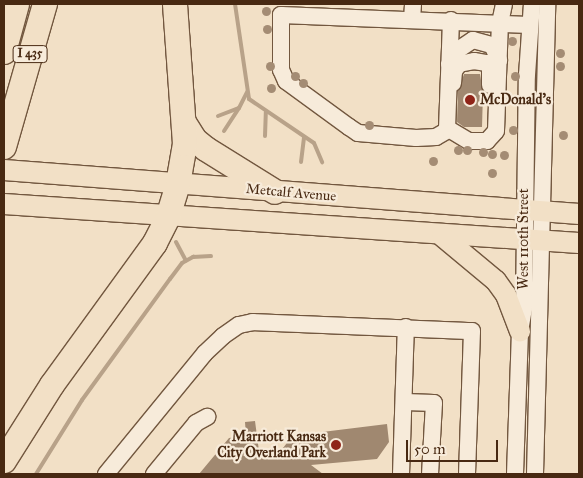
<!DOCTYPE html>
<html>
<head>
<meta charset="utf-8">
<style>
	body { margin:0 }
	#map { position:relative; width:583px; height:478px; overflow:hidden; background:#f2e0c6; font-family:"IM FELL Great Primer",serif }
	div>[style] { position:absolute }
	[style*='--x'] { left:calc(var(--x)*1px); top:calc(var(--y)*1px); width:calc(var(--w)*1px); rotate:calc(var(--a)*1deg) }
	.stream>* { height:4px; margin:-2px; padding:0 2px; transform-origin:2px; border-radius:2px; background:#b8a289 }
	.building>* { inset:0; background:#a08870 }
	.roads { filter:drop-shadow(1px 0 #72573f) drop-shadow(-1px 0 #72573f) drop-shadow(0 1px #72573f) drop-shadow(0 -1px #72573f) }
	.minor>* { height:16px; margin:-8px; padding:0 8px; transform-origin:8px; border-radius:8px; background:#f7ebda }
	.major>* { height:20px; margin:-10px; padding:0 10px; transform-origin:10px; border-radius:10px; background:#f2e0c6 }
	.highway>* { height:24px; margin:-12px; padding:0 12px; transform-origin:12px; border-radius:12px; background:#f2e0c6 }
	.trees>* { width:9px; height:9px; margin:-4.5px; border-radius:50%; background:#a48c74 }
	.dots>* { width:14px; height:14px; translate:-50% -50%; box-sizing:border-box; border:2px solid #f7ebda; border-radius:50% }
	span { translate:-50% -50%; white-space:nowrap; text-align:center; line-height:1.15; -webkit-text-stroke:4.5px #f7ebda; paint-order:stroke }
	.shield-label span { padding:1px 4px; background:#f7ebda; border:1px solid; border-radius:4px; -webkit-text-stroke-width:0 }
	.shield-label { font-size:12px; color:#482912; font-weight:700 }
	.poi-label { font-size:14px; color:#482912; font-weight:700 }
	.left { translate:0 -50%; text-align:left }
	.right { translate:-100% -50%; text-align:right }
	.street-label { font-size:14px; color:#482912 }
	.frame { position:absolute; inset:0; border:5px solid #482912; pointer-events:none }
	.scale { position:absolute; left:406px; top:440px; width:92px; height:22px; box-sizing:border-box; border:2px solid #482912; border-top:0; padding-left:6px; font-size:15px; line-height:18px; white-space:nowrap; color:#482912; -webkit-text-stroke:4px #f7ebda; paint-order:stroke }
</style>
</head>
<body>
<div id="map">
	<div class="stream">
		<div style="--x:235;--y:4;--w:96;--a:81.6"></div>
		<div style="--x:249;--y:99;--w:78;--a:34.1"></div>
		<div style="--x:314;--y:143;--w:21;--a:67"></div>
		<div style="--x:218;--y:116;--w:22;--a:-21"></div>
		<div style="--x:239;--y:108;--w:18;--a:-63"></div>
		<div style="--x:224;--y:131;--w:27;--a:-57"></div>
		<div style="--x:265;--y:136;--w:24;--a:-88"></div>
		<div style="--x:301;--y:162;--w:25;--a:-83"></div>
		<div style="--x:176;--y:242;--w:21;--a:62"></div>
		<div style="--x:36;--y:474;--w:87;--a:-58.1"></div>
		<div style="--x:82;--y:400;--w:150;--a:-54"></div>
		<div style="--x:170;--y:279;--w:20;--a:-53"></div>
		<div style="--x:182;--y:263;--w:13;--a:-29"></div>
		<div style="--x:193;--y:257;--w:18;--a:-3"></div>
	</div>
	<div class="building">
		<div style="clip-path:polygon(464px 74px,480px 74px,483px 92px,482px 127px,464px 127px,457px 122px,458px 91px)"></div>
		<div style="clip-path:polygon(255px 421px,259px 451px,283px 448px,290px 439px,314px 436px,314px 433px,387px 424px,389px 442px,377px 459px,311px 465px,323px 474px,199px 474px,229px 438px,246px 436px,245px 422px)"></div>
	</div>
	<div class="roads">
		<div class="minor">
			<div style="--x:412;--y:19;--w:15;--a:-86"></div>
			<div style="--x:451;--y:20;--w:108;--a:92.1"></div>
			<div style="--x:447;--y:128;--w:26;--a:31"></div>
			<div style="--x:469;--y:141;--w:18;--a:0"></div>
			<div style="--x:487;--y:141;--w:13;--a:-48"></div>
			<div style="--x:496;--y:131;--w:108;--a:-87.9"></div>
			<div style="--x:500;--y:23;--w:19;--a:-78"></div>
			<div style="--x:449;--y:64;--w:17;--a:-57"></div>
			<div style="--x:458;--y:50;--w:18;--a:-34"></div>
			<div style="--x:473;--y:40;--w:20;--a:15"></div>
			<div style="--x:492;--y:45;--w:17;--a:65"></div>
			<div style="--x:453;--y:83;--w:12;--a:-85"></div>
			<div style="--x:454;--y:71;--w:9;--a:-54"></div>
			<div style="--x:459;--y:64;--w:15;--a:-11"></div>
			<div style="--x:474;--y:61;--w:13;--a:9"></div>
			<div style="--x:487;--y:63;--w:5;--a:53"></div>
			<div style="--x:490;--y:67;--w:18;--a:90"></div>
			<div style="--x:448;--y:130;--w:14;--a:150"></div>
			<div style="--x:436;--y:137;--w:20;--a:177"></div>
			<div style="--x:416;--y:138;--w:58;--a:-175.1"></div>
			<div style="--x:358;--y:133;--w:11;--a:-146"></div>
			<div style="--x:349;--y:127;--w:78;--a:-143.9"></div>
			<div style="--x:286;--y:81;--w:12;--a:-114"></div>
			<div style="--x:281;--y:70;--w:55;--a:-90"></div>
			<div style="--x:281;--y:15;--w:248;--a:2.3"></div>
			<div style="--x:405;--y:402;--w:29;--a:2"></div>
			<div style="--x:434;--y:403;--w:71;--a:93.2"></div>
			<div style="--x:106;--y:474;--w:156;--a:-50.7"></div>
			<div style="--x:205;--y:353;--w:25;--a:-43"></div>
			<div style="--x:223;--y:336;--w:19;--a:-35"></div>
			<div style="--x:239;--y:325;--w:14;--a:-12"></div>
			<div style="--x:253;--y:322;--w:219;--a:2.4"></div>
			<div style="--x:472;--y:331;--w:143;--a:92"></div>
			<div style="--x:154;--y:474;--w:66;--a:-50.5"></div>
			<div style="--x:196;--y:423;--w:13;--a:-29"></div>
			<div style="--x:401;--y:474;--w:147;--a:-88.1"></div>
			<div style="--x:515;--y:474;--w:143;--a:-88"></div>
			<div style="--x:520;--y:331;--w:23;--a:-80"></div>
			<div style="--x:524;--y:308;--w:233;--a:-89.3"></div>
			<div style="--x:527;--y:75;--w:71;--a:-86"></div>
			<div style="--x:535;--y:474;--w:470;--a:-88.5"></div>
		</div>
		<div class="major">
			<div style="--x:4;--y:170;--w:577;--a:4.38"></div>
			<div style="--x:4;--y:204;--w:576;--a:3.88"></div>
			<div style="--x:442;--y:236;--w:70;--a:39.8"></div>
			<div style="--x:496;--y:281;--w:17;--a:54"></div>
			<div style="--x:506;--y:295;--w:39;--a:69"></div>
		</div>
		<div class="highway">
			<div style="--x:4;--y:52;--w:50;--a:-74.8"></div>
			<div style="--x:185;--y:124;--w:19;--a:58"></div>
			<div style="--x:195;--y:140;--w:14;--a:39"></div>
			<div style="--x:206;--y:149;--w:81;--a:31.9"></div>
			<div style="--x:4;--y:147;--w:149;--a:-74"></div>
			<div style="--x:4;--y:461;--w:90;--a:-57.7"></div>
			<div style="--x:52;--y:385;--w:175;--a:-54"></div>
			<div style="--x:155;--y:243;--w:29;--a:-63"></div>
			<div style="--x:168;--y:217;--w:34;--a:-73"></div>
			<div style="--x:178;--y:184;--w:41;--a:-80.1"></div>
			<div style="--x:185;--y:144;--w:140;--a:-94.1"></div>
		</div>
	</div>
	<div class="trees">
		<div style="left:266px;top:11px"></div>
		<div style="left:267px;top:29px"></div>
		<div style="left:512px;top:41px"></div>
		<div style="left:560px;top:53px"></div>
		<div style="left:270px;top:66px"></div>
		<div style="left:560px;top:66px"></div>
		<div style="left:295px;top:76px"></div>
		<div style="left:515px;top:76px"></div>
		<div style="left:303px;top:83px"></div>
		<div style="left:271px;top:88px"></div>
		<div style="left:514px;top:101px"></div>
		<div style="left:369px;top:125px"></div>
		<div style="left:513px;top:130px"></div>
		<div style="left:563px;top:135px"></div>
		<div style="left:458px;top:150px"></div>
		<div style="left:467px;top:150px"></div>
		<div style="left:483px;top:152px"></div>
		<div style="left:492px;top:154px"></div>
		<div style="left:504px;top:155px"></div>
		<div style="left:433px;top:161px"></div>
		<div style="left:492px;top:173px"></div>
	</div>
	<div class="dots">
		<div style="left:470px;top:100px;background:#8f2418"></div>
		<div style="left:336px;top:445px;background:#8f2418"></div>
	</div>
	<div class="shield-label">
		<span style="left:30px;top:54px">I 435</span>
	</div>
	<div class="poi-label">
		<span class="left" style="left:480px;top:100px">McDonald's</span>
		<span class="right" style="left:326px;top:445px">Marriott Kansas<br>City Overland Park</span>
	</div>
	<div class="street-label">
		<span style="left:291px;top:193px;rotate:5deg">Metcalf Avenue</span>
		<span style="left:524px;top:239px;rotate:-90deg">West 110th Street</span>
	</div>
	<div class="frame"></div>
	<div class="scale">50 m</div>
</div>
</body>
</html>
